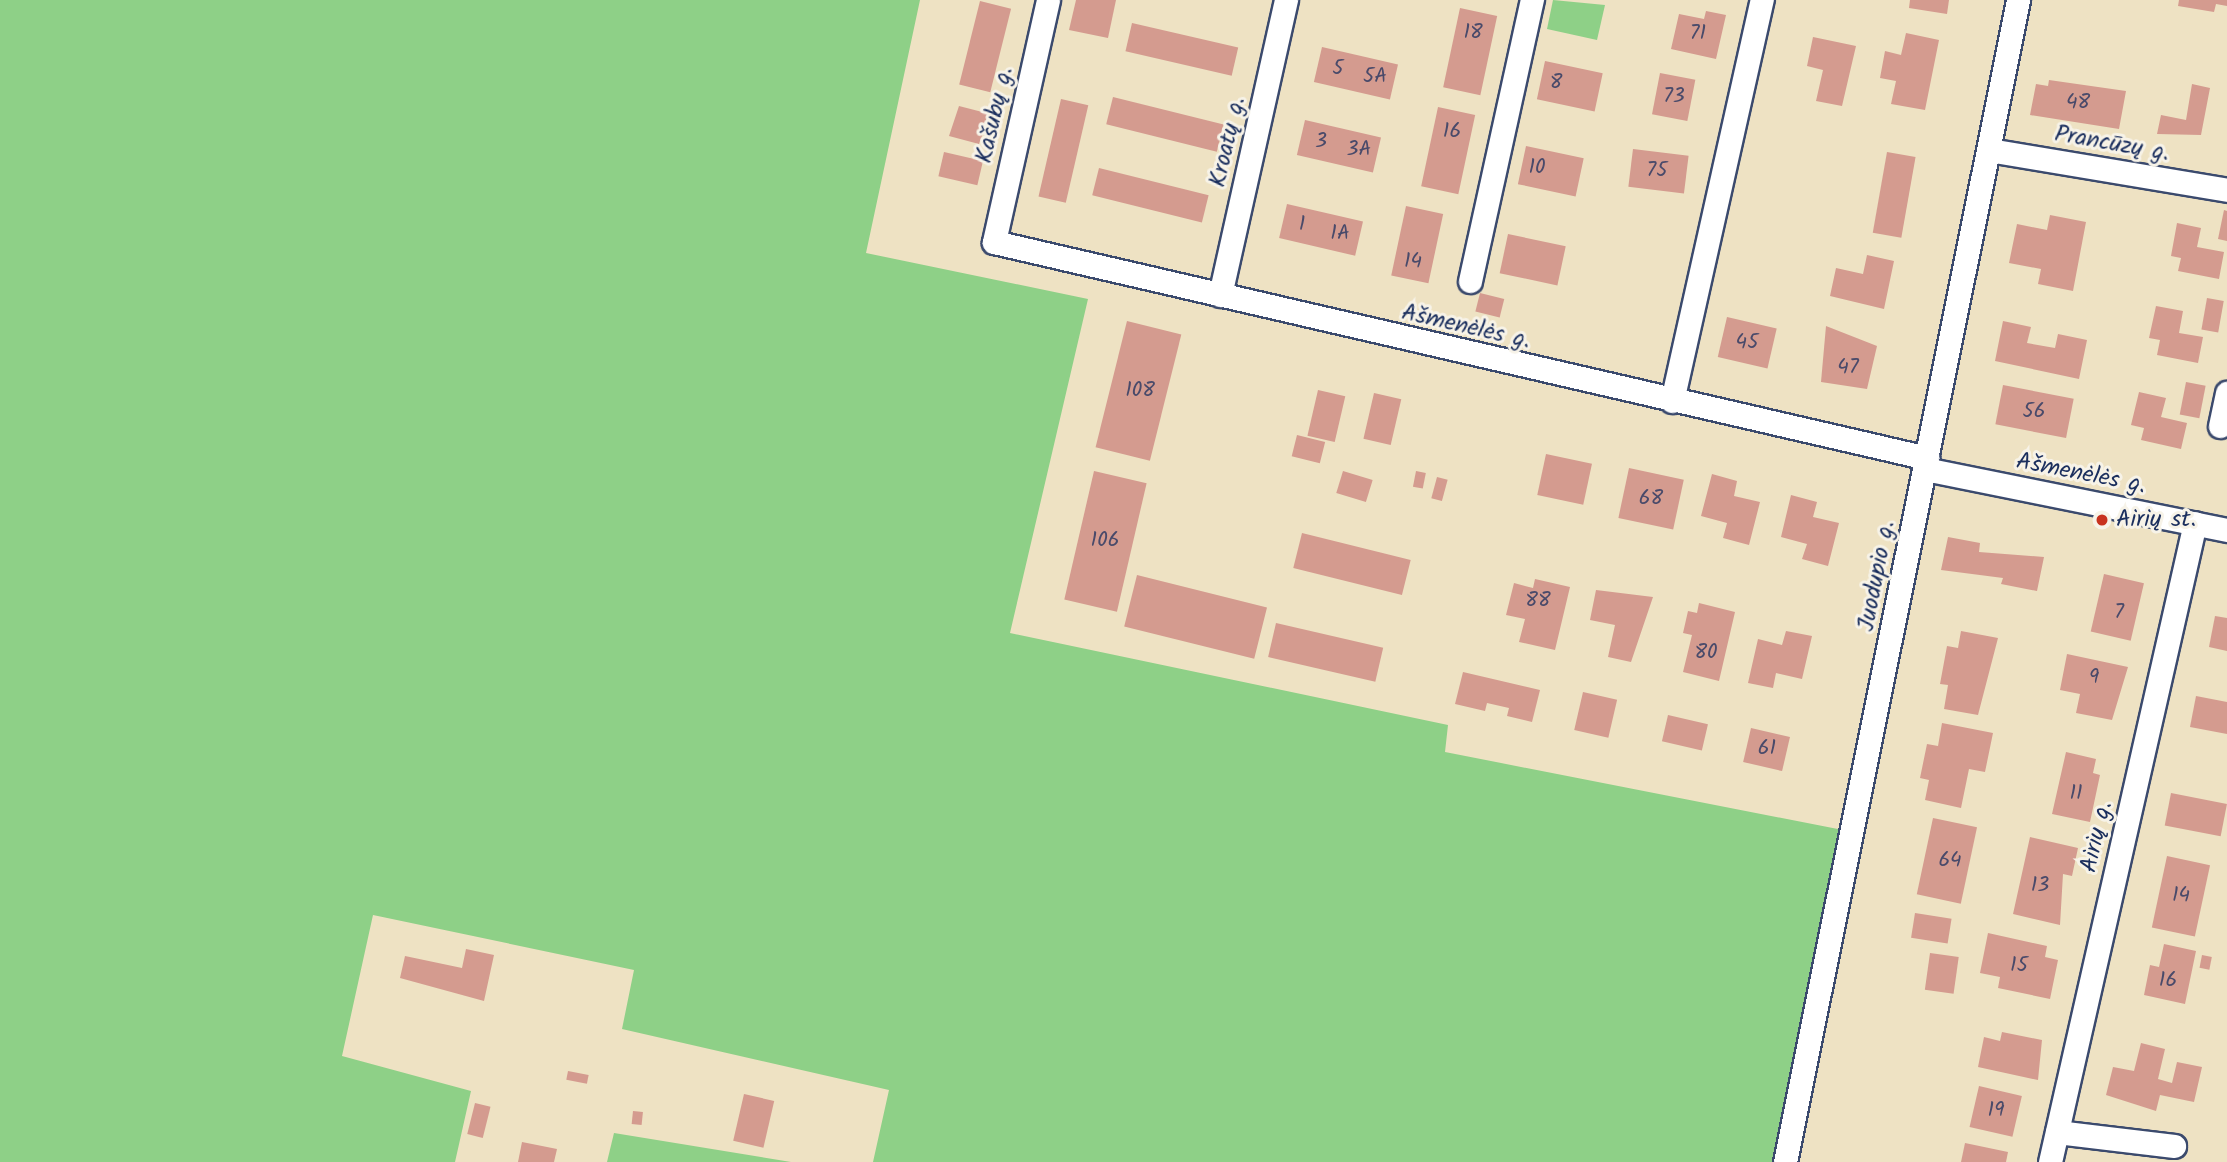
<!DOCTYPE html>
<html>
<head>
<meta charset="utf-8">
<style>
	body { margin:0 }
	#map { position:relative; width:2227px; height:1162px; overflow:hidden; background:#eee2c3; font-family:Kalam,sans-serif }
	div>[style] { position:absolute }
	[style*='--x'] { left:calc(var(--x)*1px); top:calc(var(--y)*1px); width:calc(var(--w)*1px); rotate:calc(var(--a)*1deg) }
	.green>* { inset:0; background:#8ed087 }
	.building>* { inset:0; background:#d49b8f; transform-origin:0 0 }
	.roads { filter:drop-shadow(2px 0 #3b4a6d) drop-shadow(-2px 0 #3b4a6d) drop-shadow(0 2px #3b4a6d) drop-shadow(0 -2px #3b4a6d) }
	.minor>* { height:23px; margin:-11.5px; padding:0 11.5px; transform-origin:11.5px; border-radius:11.5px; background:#fff }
	.dots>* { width:19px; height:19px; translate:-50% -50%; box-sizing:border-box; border:4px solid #f7f3e8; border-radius:50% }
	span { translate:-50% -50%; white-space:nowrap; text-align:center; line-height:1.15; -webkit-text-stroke:6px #f7f3e8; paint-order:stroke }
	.number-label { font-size:21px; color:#494a6a }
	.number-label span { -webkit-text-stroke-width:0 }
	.street-label { font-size:24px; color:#1b2f5e }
	.poi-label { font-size:24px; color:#1b2f5e }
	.left { translate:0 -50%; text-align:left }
</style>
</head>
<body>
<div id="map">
	<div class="green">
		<div style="clip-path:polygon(0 0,920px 0,866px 253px,1088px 299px,1010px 633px,1448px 725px,1445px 752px,1848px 831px,1780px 1162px,873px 1162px,889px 1090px,622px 1029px,634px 970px,373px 915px,342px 1056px,471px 1091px,455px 1162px,0 1162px)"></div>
		<div style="clip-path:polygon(1553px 0,1605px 5px,1597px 40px,1547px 29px)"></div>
		<div style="clip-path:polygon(614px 1133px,791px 1162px,607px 1162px)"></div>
	</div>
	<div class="building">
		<div style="clip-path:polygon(1076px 0,1116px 0,1108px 38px,1069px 30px)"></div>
		<div style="clip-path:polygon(1910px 0,1949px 0,1947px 14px,1909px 8px)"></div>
		<div style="clip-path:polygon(2179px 0,2227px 0,2227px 6px,2216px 4px,2214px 12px,2178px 6px)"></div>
		<div style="left:980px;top:1px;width:32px;height:86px;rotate:14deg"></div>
		<div style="left:1460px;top:8px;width:38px;height:81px;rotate:12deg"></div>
		<div style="clip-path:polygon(1706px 11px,1726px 15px,1716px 59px,1671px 49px,1679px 14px,1704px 19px)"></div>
		<div style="left:1132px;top:23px;width:109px;height:29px;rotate:13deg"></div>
		<div style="clip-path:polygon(1906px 33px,1939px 40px,1925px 110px,1891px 104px,1896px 81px,1880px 78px,1885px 51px,1901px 55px)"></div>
		<div style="clip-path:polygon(1813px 37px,1856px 46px,1842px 106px,1816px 101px,1823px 70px,1807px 66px)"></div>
		<div style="left:1322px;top:47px;width:78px;height:36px;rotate:13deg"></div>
		<div style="left:1545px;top:61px;width:59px;height:39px;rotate:12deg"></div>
		<div style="left:1660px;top:73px;width:36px;height:42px;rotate:11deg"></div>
		<div style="clip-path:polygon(2049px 80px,2126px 91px,2119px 129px,2030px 115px,2036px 84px,2048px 86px)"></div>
		<div style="clip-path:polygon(2192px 84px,2210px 88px,2201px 135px,2157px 134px,2161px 115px,2186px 120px)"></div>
		<div style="left:1113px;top:97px;width:114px;height:28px;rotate:14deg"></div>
		<div style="left:1061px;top:99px;width:28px;height:100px;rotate:13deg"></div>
		<div style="clip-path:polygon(959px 106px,990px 114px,979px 144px,949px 136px)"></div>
		<div style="left:1438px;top:107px;width:38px;height:81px;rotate:12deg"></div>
		<div style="left:1305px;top:120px;width:78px;height:36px;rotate:13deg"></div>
		<div style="left:1526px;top:146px;width:59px;height:39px;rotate:12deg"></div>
		<div style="left:1633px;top:149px;width:56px;height:38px;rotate:7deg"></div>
		<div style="left:944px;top:152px;width:40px;height:25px;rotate:13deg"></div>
		<div style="left:1887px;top:152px;width:29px;height:82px;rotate:10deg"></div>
		<div style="left:1099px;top:168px;width:113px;height:28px;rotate:14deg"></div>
		<div style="left:1287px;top:204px;width:78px;height:35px;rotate:13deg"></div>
		<div style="left:1406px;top:206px;width:38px;height:71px;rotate:12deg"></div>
		<div style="clip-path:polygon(2224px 210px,2227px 211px,2227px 241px,2218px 239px)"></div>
		<div style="clip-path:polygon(2050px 215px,2086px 222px,2073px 291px,2038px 284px,2041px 269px,2009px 263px,2017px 224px,2047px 230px)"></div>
		<div style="clip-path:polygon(2177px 223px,2201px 228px,2197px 247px,2224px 252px,2219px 279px,2178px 271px,2181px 258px,2171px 256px)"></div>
		<div style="left:1508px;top:234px;width:59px;height:40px;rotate:12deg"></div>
		<div style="clip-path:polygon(1867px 255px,1894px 261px,1884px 309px,1830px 296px,1836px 268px,1863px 274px)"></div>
		<div style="left:1480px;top:293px;width:25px;height:19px;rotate:14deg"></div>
		<div style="left:2207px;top:298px;width:17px;height:32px;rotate:10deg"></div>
		<div style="clip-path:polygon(2156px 306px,2183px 311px,2179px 333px,2203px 337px,2198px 363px,2157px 355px,2160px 340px,2149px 338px)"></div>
		<div style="left:1727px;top:317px;width:51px;height:41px;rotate:13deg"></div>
		<div style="left:1127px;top:321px;width:56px;height:130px;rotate:14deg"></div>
		<div style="clip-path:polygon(2003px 321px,2031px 327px,2027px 343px,2055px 348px,2058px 334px,2087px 340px,2079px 379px,1995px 361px)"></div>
		<div style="clip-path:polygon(1826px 326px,1877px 346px,1867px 389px,1821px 382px)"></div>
		<div style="left:2186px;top:382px;width:20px;height:33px;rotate:11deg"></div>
		<div style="left:2003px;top:385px;width:72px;height:40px;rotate:11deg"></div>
		<div style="left:1318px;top:390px;width:28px;height:47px;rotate:13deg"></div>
		<div style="clip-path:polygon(2139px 392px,2166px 398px,2161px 417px,2187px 423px,2181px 449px,2141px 440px,2144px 428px,2131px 425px)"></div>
		<div style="left:1374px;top:393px;width:28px;height:47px;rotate:13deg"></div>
		<div style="left:1297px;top:435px;width:29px;height:22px;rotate:14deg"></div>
		<div style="left:1546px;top:454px;width:47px;height:42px;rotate:12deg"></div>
		<div style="left:1629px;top:468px;width:56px;height:51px;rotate:12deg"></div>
		<div style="left:1094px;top:471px;width:54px;height:132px;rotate:13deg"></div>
		<div style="left:1343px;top:471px;width:31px;height:23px;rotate:17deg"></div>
		<div style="left:1416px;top:471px;width:10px;height:16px;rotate:11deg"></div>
		<div style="clip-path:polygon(1712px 474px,1737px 481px,1734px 496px,1760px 502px,1749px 545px,1723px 538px,1727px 523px,1701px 516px)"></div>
		<div style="left:1437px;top:477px;width:11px;height:22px;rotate:15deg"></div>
		<div style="clip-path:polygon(1791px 495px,1817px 502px,1813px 517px,1839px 523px,1828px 566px,1802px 559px,1807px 544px,1781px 537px)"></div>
		<div style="left:1302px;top:533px;width:112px;height:36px;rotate:14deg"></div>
		<div style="clip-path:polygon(1948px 537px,1980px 543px,1979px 552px,2044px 557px,2037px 591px,2001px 584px,2003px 578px,1941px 570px)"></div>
		<div style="left:2104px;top:574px;width:41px;height:59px;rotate:13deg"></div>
		<div style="left:1137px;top:575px;width:134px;height:53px;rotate:14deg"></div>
		<div style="clip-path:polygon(1535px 579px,1570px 587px,1555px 650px,1519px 642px,1525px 619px,1506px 615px,1514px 583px,1533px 588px)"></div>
		<div style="clip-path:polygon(1596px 590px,1653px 597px,1631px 662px,1608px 657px,1615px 625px,1590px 620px)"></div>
		<div style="clip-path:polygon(1699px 603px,1735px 612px,1719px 681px,1683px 672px,1692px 635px,1683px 633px,1688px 611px,1697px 613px)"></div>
		<div style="clip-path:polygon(2215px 616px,2227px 618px,2227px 651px,2209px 647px)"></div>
		<div style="left:1276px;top:623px;width:110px;height:35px;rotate:13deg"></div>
		<div style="clip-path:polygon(1786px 631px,1812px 636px,1802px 679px,1776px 673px,1773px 688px,1748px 683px,1758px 639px,1782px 645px)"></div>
		<div style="clip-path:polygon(1961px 631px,1998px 638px,1978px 715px,1944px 709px,1948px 685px,1940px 684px,1947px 646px,1958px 648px)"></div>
		<div style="clip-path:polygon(2067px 654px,2128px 667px,2112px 720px,2076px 713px,2080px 694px,2060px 690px)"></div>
		<div style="clip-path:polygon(1463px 672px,1540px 690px,1532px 722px,1507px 716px,1509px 708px,1487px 703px,1485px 711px,1455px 704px)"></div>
		<div style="left:1583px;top:692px;width:35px;height:39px;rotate:13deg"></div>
		<div style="clip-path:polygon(2196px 696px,2227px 702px,2227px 734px,2190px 727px)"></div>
		<div style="left:1668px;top:715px;width:41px;height:27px;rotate:13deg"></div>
		<div style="clip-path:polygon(1942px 723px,1993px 733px,1985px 772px,1969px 769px,1961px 808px,1925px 800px,1929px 780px,1920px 778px,1927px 744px,1938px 746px)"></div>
		<div style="left:1751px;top:728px;width:40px;height:35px;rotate:13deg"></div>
		<div style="clip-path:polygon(2066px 752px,2096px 759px,2093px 773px,2100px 775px,2090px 822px,2052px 814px)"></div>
		<div style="left:2171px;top:793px;width:57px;height:33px;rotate:11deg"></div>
		<div style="left:1933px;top:818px;width:45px;height:78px;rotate:12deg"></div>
		<div style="clip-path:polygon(2030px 837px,2078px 848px,2072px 876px,2063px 874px,2060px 925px,2013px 914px)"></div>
		<div style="left:2167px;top:856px;width:44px;height:73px;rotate:12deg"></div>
		<div style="left:1915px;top:913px;width:37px;height:25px;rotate:9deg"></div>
		<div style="clip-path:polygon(1988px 933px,2047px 946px,2045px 957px,2058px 960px,2050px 999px,1998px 988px,2000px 977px,1980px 973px)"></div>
		<div style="clip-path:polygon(2164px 944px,2196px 951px,2185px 1004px,2144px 995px,2150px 965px,2159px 967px)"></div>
		<div style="clip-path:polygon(466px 949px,494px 955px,484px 1001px,400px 978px,405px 956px,462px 968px)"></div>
		<div style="left:1930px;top:953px;width:29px;height:37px;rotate:8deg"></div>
		<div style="left:2202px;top:955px;width:10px;height:13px;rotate:11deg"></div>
		<div style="clip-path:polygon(2002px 1032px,2042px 1040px,2038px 1080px,1978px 1067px,1984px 1037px,2000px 1041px)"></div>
		<div style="clip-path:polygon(2141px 1043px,2165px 1049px,2158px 1079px,2172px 1083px,2177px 1062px,2202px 1067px,2194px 1102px,2160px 1095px,2156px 1111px,2106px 1095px,2113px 1067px,2134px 1071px)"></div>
		<div style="left:568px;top:1071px;width:21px;height:9px;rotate:11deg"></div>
		<div style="left:1979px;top:1086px;width:44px;height:42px;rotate:13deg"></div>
		<div style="left:744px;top:1094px;width:31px;height:48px;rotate:13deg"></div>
		<div style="left:475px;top:1103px;width:16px;height:32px;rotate:14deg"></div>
		<div style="left:633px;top:1111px;width:10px;height:13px;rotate:6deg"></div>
		<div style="clip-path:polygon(522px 1142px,557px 1149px,554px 1162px,518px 1162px)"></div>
		<div style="clip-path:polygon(1965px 1143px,2008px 1152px,2006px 1162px,1961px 1162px)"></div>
	</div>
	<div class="roads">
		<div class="minor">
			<div style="--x:1048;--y:0;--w:248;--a:102.6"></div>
			<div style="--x:994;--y:242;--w:958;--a:13.03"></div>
			<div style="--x:1989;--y:150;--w:241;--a:9.5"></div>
			<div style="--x:1470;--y:281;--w:288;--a:-77.6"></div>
			<div style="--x:1220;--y:295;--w:302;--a:-77.4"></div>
			<div style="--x:1672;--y:401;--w:411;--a:-77.4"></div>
			<div style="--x:2220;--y:426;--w:34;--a:-78"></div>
			<div style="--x:1925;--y:469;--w:308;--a:11.4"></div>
			<div style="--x:2057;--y:1132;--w:118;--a:6.8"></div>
			<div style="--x:1785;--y:1162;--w:1185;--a:-78.66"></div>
			<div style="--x:2050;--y:1162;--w:655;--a:-77.22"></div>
		</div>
	</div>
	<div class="dots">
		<div style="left:2102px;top:520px;background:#c8321e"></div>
	</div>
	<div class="number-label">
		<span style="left:1473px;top:33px">18</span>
		<span style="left:1698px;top:34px">71</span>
		<span style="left:1338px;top:69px">5</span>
		<span style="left:1375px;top:77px">5A</span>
		<span style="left:1556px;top:83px">8</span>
		<span style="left:1674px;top:97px">73</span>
		<span style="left:2078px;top:103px">48</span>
		<span style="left:1452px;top:132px">16</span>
		<span style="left:1321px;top:142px">3</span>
		<span style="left:1359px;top:150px">3A</span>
		<span style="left:1537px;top:168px">10</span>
		<span style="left:1657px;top:171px">75</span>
		<span style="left:1302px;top:225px">1</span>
		<span style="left:1340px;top:234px">1A</span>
		<span style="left:1413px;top:262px">14</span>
		<span style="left:1747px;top:343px">45</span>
		<span style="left:1848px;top:368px">47</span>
		<span style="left:1140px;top:391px">108</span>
		<span style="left:2034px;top:412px">56</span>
		<span style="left:1651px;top:499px">68</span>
		<span style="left:1105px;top:541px">106</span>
		<span style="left:1538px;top:601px">88</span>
		<span style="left:2119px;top:613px">7</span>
		<span style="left:1706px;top:653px">80</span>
		<span style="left:2094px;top:678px">9</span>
		<span style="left:1767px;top:749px">61</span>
		<span style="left:2076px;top:794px">11</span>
		<span style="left:1950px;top:861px">64</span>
		<span style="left:2040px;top:886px">13</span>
		<span style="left:2181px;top:896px">14</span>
		<span style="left:2019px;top:966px">15</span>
		<span style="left:2168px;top:981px">16</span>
		<span style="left:1996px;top:1111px">19</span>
	</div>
	<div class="street-label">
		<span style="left:995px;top:115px;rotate:-77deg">Kašubų g.</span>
		<span style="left:1228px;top:142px;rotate:-77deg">Kroatų g.</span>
		<span style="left:2112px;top:144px;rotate:10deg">Prancūzų g.</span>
		<span style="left:1466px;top:327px;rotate:13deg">Ašmenėlės g.</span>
		<span style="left:2081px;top:474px;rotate:11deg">Ašmenėlės g.</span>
		<span style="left:1877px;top:576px;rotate:-79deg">Juodupio g.</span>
		<span style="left:2097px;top:837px;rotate:-77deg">Airių g.</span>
	</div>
	<div class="poi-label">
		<span class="left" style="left:2116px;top:520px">Airių st.</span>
	</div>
</div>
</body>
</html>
